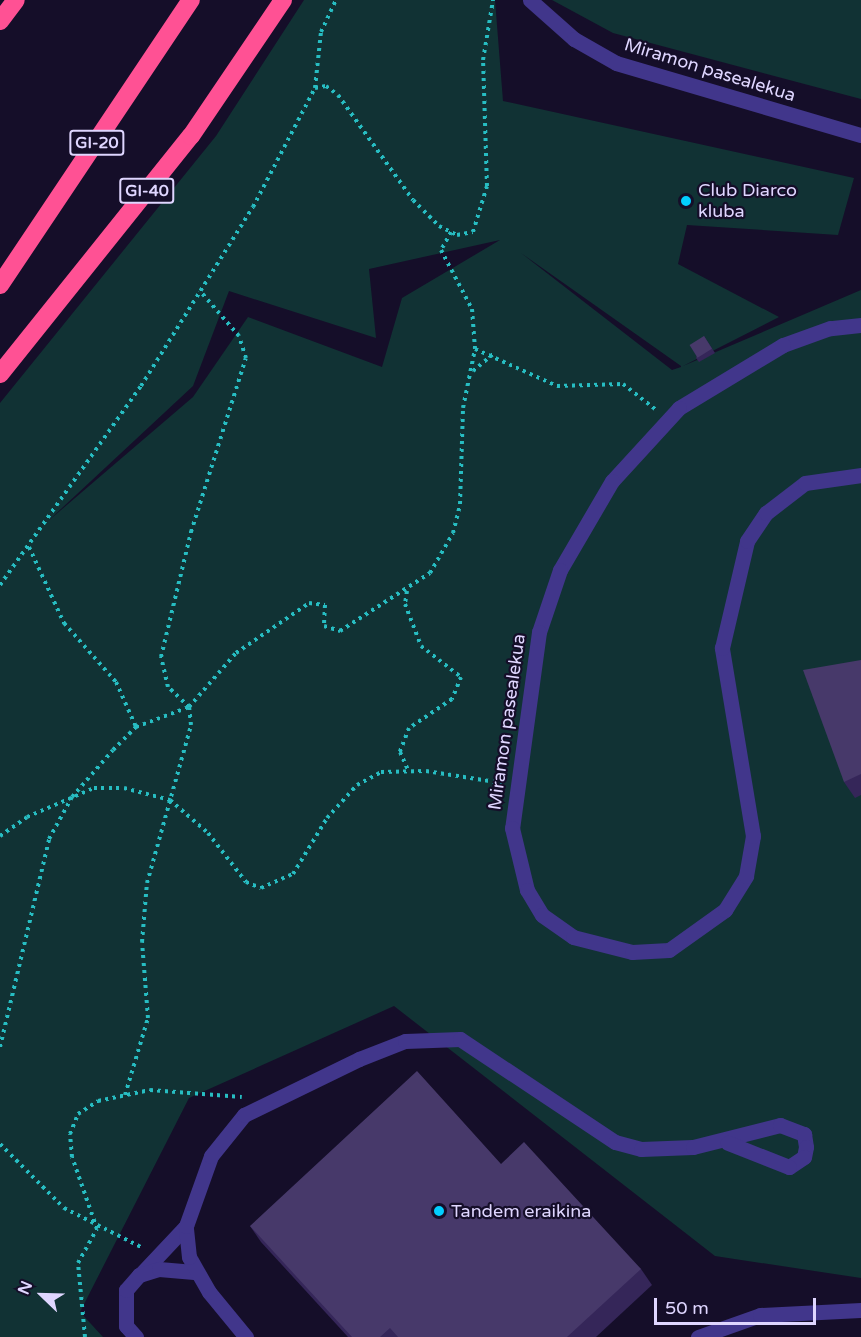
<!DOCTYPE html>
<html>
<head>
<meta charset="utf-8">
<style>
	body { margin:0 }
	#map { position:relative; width:861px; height:1337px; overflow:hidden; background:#150e29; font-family:"Varela Round",sans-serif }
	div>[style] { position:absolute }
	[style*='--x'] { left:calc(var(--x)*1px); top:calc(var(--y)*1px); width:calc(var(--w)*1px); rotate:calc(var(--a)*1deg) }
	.green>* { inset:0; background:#113234 }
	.path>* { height:4px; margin-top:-2px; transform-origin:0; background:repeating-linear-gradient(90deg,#27bdc2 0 3px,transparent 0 7.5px) }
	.minor>* { height:15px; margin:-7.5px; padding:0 7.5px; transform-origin:7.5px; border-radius:7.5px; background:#41368b }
	.highway>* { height:18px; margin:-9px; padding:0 9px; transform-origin:9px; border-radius:9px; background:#ff5194 }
	.wall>* { inset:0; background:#352659 }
	.building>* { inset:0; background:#47396a; transform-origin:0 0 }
	.dots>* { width:16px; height:16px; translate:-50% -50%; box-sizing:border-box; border:3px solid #150e29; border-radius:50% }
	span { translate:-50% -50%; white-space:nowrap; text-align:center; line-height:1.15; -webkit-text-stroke:4.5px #150e29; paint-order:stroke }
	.shield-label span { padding:2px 4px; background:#150e29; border:2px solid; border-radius:4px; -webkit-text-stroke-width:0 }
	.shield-label { font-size:16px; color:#dfd6ff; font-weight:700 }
	.street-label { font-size:18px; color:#dfd6ff }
	.poi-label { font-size:18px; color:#dfd6ff }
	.left { translate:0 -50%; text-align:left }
	.north { position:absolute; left:12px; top:1265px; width:60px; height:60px; -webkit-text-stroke:4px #150e29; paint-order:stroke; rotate:293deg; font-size:16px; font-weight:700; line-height:24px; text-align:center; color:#dfd6ff }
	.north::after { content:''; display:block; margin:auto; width:21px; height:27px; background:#dfd6ff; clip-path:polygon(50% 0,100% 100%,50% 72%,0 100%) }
	.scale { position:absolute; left:654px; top:1298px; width:162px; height:27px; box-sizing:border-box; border:3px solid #dfd6ff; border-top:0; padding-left:8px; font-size:18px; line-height:21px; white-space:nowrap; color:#dfd6ff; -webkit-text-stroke:4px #150e29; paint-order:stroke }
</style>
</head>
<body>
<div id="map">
	<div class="green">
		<div style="clip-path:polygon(evenodd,304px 0,495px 0,503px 101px,854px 178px,838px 235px,687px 225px,678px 264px,779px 317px,683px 366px,861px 290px,861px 1278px,715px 1256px,394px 1006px,189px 1098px,80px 1312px,103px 1337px,0 1337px,0 403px,216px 136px,304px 0,500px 240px,402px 298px,382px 367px,248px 317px,193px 397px,47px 522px,193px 386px,229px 291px,376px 338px,369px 269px,500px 240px,304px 0,521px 253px,681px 366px,681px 367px,672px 370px,521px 253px)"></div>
		<div style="clip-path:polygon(552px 0,861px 0,861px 99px,613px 33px)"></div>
	</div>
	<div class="path">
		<div style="--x:315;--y:88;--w:56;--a:-83.9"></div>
		<div style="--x:321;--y:32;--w:35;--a:-65"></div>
		<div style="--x:451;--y:232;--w:21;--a:119"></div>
		<div style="--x:441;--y:250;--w:67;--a:62.3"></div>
		<div style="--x:472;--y:309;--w:40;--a:85.7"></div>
		<div style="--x:475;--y:349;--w:90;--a:24.3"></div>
		<div style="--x:557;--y:386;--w:66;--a:-1.7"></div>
		<div style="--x:623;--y:384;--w:41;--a:38"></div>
		<div style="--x:473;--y:371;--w:26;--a:-40"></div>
		<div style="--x:29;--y:547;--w:84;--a:65.3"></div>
		<div style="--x:64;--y:623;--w:79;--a:48.6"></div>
		<div style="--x:116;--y:682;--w:49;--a:66"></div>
		<div style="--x:0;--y:585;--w:244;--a:-54.7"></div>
		<div style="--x:141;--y:386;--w:211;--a:-58"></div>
		<div style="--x:253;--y:207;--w:134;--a:-62.5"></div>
		<div style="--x:315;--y:88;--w:11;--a:-10"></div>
		<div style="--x:326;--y:86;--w:15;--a:37"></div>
		<div style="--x:338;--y:95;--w:129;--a:54.5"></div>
		<div style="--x:413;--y:200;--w:37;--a:45"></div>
		<div style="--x:439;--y:226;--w:20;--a:27"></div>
		<div style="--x:457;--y:235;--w:16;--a:-11"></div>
		<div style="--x:473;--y:232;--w:48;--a:-73.1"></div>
		<div style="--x:487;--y:186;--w:126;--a:-91.8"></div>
		<div style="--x:483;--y:60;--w:61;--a:-80.5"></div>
		<div style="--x:407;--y:591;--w:13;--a:99"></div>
		<div style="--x:405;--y:604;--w:45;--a:69.1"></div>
		<div style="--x:421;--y:646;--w:51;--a:37.8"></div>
		<div style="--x:461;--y:677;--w:24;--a:112"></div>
		<div style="--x:452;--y:699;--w:52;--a:146"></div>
		<div style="--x:409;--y:728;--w:26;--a:111"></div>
		<div style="--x:400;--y:752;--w:20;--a:66"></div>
		<div style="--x:0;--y:836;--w:33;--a:-35"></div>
		<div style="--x:27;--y:817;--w:73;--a:-23.4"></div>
		<div style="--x:94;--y:788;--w:30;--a:0"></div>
		<div style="--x:124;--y:788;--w:48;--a:14.6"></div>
		<div style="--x:170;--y:800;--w:50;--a:41"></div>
		<div style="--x:208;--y:833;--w:62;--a:52.2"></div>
		<div style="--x:246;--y:882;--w:16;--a:22"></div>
		<div style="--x:261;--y:888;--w:35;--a:-24"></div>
		<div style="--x:293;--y:874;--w:66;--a:-58.7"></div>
		<div style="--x:327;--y:818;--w:45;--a:-47.7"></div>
		<div style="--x:357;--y:785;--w:27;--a:-28"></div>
		<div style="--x:381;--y:772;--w:45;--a:-1.3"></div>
		<div style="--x:426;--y:771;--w:77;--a:9"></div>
		<div style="--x:0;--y:1047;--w:214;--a:-76.7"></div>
		<div style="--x:49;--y:839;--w:48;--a:-61.3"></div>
		<div style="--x:72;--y:797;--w:62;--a:-48.9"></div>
		<div style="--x:113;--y:750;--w:33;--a:-45"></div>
		<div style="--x:136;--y:727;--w:57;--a:-20.7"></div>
		<div style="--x:189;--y:707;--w:72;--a:-49"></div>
		<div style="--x:236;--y:653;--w:88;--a:-34.4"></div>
		<div style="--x:309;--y:603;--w:16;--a:7"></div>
		<div style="--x:325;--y:605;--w:21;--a:93"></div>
		<div style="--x:324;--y:626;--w:17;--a:17"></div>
		<div style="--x:340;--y:631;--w:107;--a:-32.8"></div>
		<div style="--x:430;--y:573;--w:46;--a:-60.1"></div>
		<div style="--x:453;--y:533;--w:30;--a:-76"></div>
		<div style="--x:460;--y:504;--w:96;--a:-88.2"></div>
		<div style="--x:463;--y:408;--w:60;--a:-78.5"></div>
		<div style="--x:125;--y:1095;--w:80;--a:-73.4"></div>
		<div style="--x:148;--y:1018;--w:76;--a:-94.5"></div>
		<div style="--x:142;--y:942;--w:59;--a:-85.2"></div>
		<div style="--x:147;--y:883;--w:164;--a:-74.4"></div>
		<div style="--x:191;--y:725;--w:18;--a:-96"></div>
		<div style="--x:189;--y:707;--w:29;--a:-136"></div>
		<div style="--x:168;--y:687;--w:31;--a:-103"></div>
		<div style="--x:161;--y:657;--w:129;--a:-76.5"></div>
		<div style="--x:191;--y:532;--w:182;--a:-72.5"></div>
		<div style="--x:246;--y:358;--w:23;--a:-108"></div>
		<div style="--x:239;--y:336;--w:60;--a:-130.9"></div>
		<div style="--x:0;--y:1144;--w:91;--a:45"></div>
		<div style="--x:64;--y:1208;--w:89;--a:26.9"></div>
		<div style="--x:85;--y:1337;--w:74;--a:-95.4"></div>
		<div style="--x:78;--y:1263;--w:39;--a:-61"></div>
		<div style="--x:97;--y:1229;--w:76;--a:-109.1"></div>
		<div style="--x:72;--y:1157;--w:23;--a:-95"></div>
		<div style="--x:70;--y:1134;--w:22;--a:-68"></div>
		<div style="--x:78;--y:1114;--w:24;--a:-33"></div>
		<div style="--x:98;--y:1101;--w:53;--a:-11.9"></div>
		<div style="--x:150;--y:1090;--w:92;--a:4.4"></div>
	</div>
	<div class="minor">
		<div style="--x:530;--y:0;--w:59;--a:41.6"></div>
		<div style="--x:574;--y:39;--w:48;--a:29.7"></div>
		<div style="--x:616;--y:63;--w:255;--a:16.4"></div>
		<div style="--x:861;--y:325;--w:31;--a:174"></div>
		<div style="--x:830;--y:328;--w:50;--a:160.1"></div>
		<div style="--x:783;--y:345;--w:122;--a:148.8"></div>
		<div style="--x:679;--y:408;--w:99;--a:132.5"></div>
		<div style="--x:612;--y:481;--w:103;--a:120.3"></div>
		<div style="--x:560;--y:570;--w:65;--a:108.7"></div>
		<div style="--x:539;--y:632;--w:198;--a:97.8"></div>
		<div style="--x:512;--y:828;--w:64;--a:76.4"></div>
		<div style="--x:527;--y:890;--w:29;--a:59"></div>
		<div style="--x:542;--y:915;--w:38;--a:35"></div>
		<div style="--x:573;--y:937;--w:61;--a:14.3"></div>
		<div style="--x:632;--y:952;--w:37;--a:-3"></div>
		<div style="--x:669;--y:950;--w:69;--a:-35.5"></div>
		<div style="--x:725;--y:910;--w:40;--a:-58"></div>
		<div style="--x:746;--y:876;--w:41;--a:-80.1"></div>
		<div style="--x:753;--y:836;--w:191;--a:-99.4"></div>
		<div style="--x:722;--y:648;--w:110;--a:-76.8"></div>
		<div style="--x:747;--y:541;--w:34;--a:-56"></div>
		<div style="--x:766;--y:513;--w:49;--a:-37.6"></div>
		<div style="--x:805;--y:483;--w:57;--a:-8.1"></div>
		<div style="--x:141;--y:1274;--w:66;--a:-46.8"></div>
		<div style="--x:136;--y:1337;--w:15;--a:-132"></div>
		<div style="--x:126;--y:1326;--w:36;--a:-90"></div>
		<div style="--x:126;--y:1290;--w:20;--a:-49"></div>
		<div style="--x:139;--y:1275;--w:21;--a:-17"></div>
		<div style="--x:159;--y:1269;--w:35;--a:5"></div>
		<div style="--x:246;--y:1337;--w:58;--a:-129.4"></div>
		<div style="--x:209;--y:1292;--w:40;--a:-119.7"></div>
		<div style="--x:189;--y:1257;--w:31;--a:-96"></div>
		<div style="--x:186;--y:1226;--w:74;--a:-70.3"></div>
		<div style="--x:211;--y:1156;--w:53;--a:-51.2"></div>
		<div style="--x:244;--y:1115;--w:128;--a:-26"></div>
		<div style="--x:359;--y:1059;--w:49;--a:-21.4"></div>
		<div style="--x:405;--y:1041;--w:55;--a:-2.1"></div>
		<div style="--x:460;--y:1039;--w:186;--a:33.6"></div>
		<div style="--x:615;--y:1142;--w:27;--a:15"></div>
		<div style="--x:641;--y:1149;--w:52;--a:-2.2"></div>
		<div style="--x:693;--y:1147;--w:90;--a:-14.2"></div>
		<div style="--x:780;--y:1125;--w:26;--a:21"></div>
		<div style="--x:804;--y:1134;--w:13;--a:81"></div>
		<div style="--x:806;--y:1147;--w:10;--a:101"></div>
		<div style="--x:804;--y:1157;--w:18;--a:146"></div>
		<div style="--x:789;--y:1167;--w:66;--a:-158.5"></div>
		<div style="--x:698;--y:1337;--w:66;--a:-19.5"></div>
		<div style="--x:760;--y:1315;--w:101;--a:-2.8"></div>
	</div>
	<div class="highway">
		<div style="--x:0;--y:21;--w:26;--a:-53"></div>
		<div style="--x:0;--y:285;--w:343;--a:-56.2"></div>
		<div style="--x:0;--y:374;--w:305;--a:-51.3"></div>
		<div style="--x:191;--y:136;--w:164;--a:-55.9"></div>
	</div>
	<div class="wall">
		<div style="clip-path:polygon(704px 336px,715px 353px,699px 362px,696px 358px)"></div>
		<div style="clip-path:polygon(861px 660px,861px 795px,855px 798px,844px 782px)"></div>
		<div style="clip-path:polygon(501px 1164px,641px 1269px,652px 1285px,596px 1337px,348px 1337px,261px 1242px,250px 1226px)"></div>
	</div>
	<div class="building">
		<div style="left:704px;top:336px;width:15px;height:17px;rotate:58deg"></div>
		<div style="clip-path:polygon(861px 660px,861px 774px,844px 782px,803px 670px)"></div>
		<div style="clip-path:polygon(417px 1071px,501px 1164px,524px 1142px,641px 1269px,567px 1337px,398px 1337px,390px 1328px,380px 1337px,352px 1337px,250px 1226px)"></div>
	</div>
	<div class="dots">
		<div style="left:686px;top:201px;background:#02ceff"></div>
		<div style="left:439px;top:1211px;background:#02ceff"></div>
	</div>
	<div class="shield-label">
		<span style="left:97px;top:143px">GI-20</span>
		<span style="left:147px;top:191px">GI-40</span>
	</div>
	<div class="street-label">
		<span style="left:710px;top:70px;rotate:17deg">Miramon pasealekua</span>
		<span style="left:507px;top:722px;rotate:-82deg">Miramon pasealekua</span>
	</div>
	<div class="poi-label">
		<span class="left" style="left:698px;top:201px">Club Diarco<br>kluba</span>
		<span class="left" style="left:451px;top:1211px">Tandem eraikina</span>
	</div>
	<div class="north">N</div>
	<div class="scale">50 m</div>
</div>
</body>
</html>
